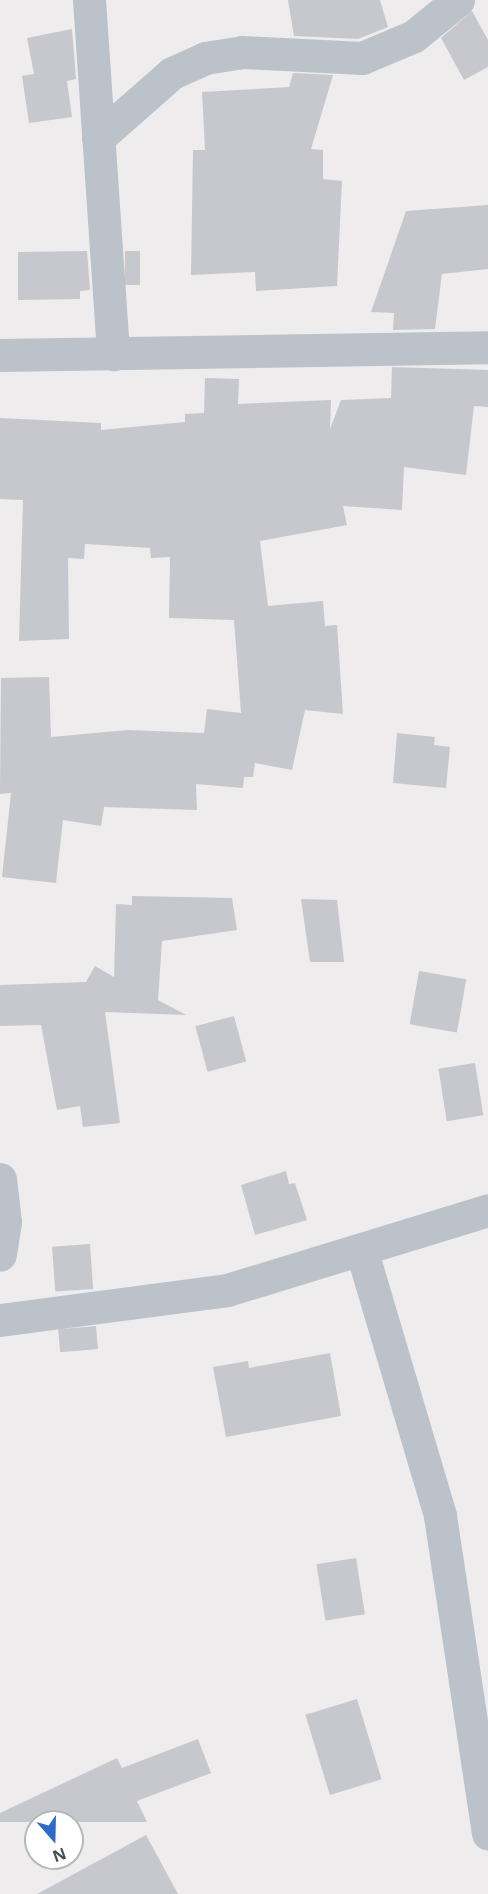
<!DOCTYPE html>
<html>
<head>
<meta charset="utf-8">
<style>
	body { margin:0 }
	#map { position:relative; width:488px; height:1894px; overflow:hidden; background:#eeecec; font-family:"Noto Sans",sans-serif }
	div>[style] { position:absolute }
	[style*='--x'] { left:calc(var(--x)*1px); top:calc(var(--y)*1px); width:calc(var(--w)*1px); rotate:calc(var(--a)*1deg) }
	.building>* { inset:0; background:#c7c8ce; transform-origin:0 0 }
	.minor>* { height:33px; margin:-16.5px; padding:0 16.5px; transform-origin:16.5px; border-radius:16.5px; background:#bbc2ca }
	.tertiary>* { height:33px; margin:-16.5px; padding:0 16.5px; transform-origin:16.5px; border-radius:16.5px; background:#bbc2ca }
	span { translate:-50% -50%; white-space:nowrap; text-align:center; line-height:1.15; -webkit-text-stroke:6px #fff; paint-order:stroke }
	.north { position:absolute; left:24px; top:1810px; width:60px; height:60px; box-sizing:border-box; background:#fff; border:2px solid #b5b8bc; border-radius:50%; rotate:160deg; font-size:16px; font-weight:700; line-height:24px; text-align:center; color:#464e57 }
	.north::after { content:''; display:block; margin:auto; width:21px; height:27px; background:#2c6bc8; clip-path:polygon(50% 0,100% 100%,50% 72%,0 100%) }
</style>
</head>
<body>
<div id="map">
	<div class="building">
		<div style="clip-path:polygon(288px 0,380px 0,388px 27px,358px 39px,294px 36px)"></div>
		<div style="clip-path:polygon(472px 11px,488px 40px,488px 67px,464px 80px,441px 38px)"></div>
		<div style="clip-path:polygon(72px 29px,76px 79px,67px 81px,72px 117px,29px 123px,22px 76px,34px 74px,27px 38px)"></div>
		<div style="clip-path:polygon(293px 73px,333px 75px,311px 149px,323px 150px,323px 179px,342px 181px,337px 286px,256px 291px,255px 272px,191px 275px,193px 150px,205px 150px,202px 92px,289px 87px)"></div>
		<div style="clip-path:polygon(488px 205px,488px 269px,442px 274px,435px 329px,393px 330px,394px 313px,371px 312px,406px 211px)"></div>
		<div style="clip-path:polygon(87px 251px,90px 290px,80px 291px,80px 299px,18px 300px,18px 252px)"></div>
		<div style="left:125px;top:251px;width:15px;height:34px"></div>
		<div style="clip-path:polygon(392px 367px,488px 370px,488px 407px,474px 406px,466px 475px,404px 467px,402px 510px,343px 506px,347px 525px,260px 541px,268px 606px,323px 601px,325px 626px,337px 625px,343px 714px,305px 710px,292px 770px,255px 763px,253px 777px,244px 777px,243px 788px,196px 784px,197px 810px,104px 807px,101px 826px,63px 820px,56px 883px,2px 877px,11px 793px,0 794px,1px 678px,49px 677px,51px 737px,128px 730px,204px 733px,207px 709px,241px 713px,234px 620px,169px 618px,170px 557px,151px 558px,150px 548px,85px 544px,84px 559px,68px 558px,69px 639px,19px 641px,23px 500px,0 499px,0 418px,101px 423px,101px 430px,185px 422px,185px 414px,204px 413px,205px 378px,239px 379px,238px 404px,331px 400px,330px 429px,341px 400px,391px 398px)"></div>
		<div style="clip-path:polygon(397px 733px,435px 737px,434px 745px,450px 747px,446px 788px,393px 783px)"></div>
		<div style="clip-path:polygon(132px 896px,232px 898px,237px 930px,162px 941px,158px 1000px,186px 1015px,105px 1012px,120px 1123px,83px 1127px,80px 1106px,57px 1110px,41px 1025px,0 1026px,0 985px,86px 982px,95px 966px,114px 977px,116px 904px,132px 905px)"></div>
		<div style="clip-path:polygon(301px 899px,337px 900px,344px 962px,310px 962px)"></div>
		<div style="left:419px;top:971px;width:48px;height:54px;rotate:10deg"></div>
		<div style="left:234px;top:1016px;width:47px;height:40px;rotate:75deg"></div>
		<div style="left:475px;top:1063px;width:53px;height:37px;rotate:81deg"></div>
		<div style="clip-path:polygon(286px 1171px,289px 1184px,295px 1183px,307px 1220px,255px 1235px,241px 1185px)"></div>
		<div style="left:90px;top:1244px;width:45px;height:38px;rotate:86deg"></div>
		<div style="left:96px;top:1326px;width:23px;height:38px;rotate:85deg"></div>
		<div style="clip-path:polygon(330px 1353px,341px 1416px,226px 1437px,213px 1367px,248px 1361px,249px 1368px)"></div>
		<div style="left:356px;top:1558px;width:57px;height:40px;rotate:81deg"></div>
		<div style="left:357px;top:1699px;width:84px;height:54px;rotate:73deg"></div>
		<div style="clip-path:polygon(198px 1739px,211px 1773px,137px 1801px,147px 1822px,0 1822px,0 1813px,117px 1758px,122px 1768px)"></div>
		<div style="clip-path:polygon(146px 1835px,178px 1894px,37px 1894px)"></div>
	</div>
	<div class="minor">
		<div style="--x:89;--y:0;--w:355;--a:86.1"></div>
		<div style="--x:98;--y:138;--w:98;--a:-41.3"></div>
		<div style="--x:172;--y:73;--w:36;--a:-24"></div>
		<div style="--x:205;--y:58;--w:37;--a:-9"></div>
		<div style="--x:242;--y:52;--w:120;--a:2.9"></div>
		<div style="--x:362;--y:58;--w:56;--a:-22.9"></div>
		<div style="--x:414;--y:36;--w:57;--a:-39.3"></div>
		<div style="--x:0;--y:1179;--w:43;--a:83.4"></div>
		<div style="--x:5;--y:1222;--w:33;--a:99"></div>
		<div style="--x:362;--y:1252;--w:275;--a:73.5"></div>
		<div style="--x:440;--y:1516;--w:321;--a:81.4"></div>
		<div style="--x:0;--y:1320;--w:229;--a:-7.5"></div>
		<div style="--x:227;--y:1290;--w:273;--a:-17"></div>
	</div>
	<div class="tertiary">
		<div style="--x:0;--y:355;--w:488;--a:-0.9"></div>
	</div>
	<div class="north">N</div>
</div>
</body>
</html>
